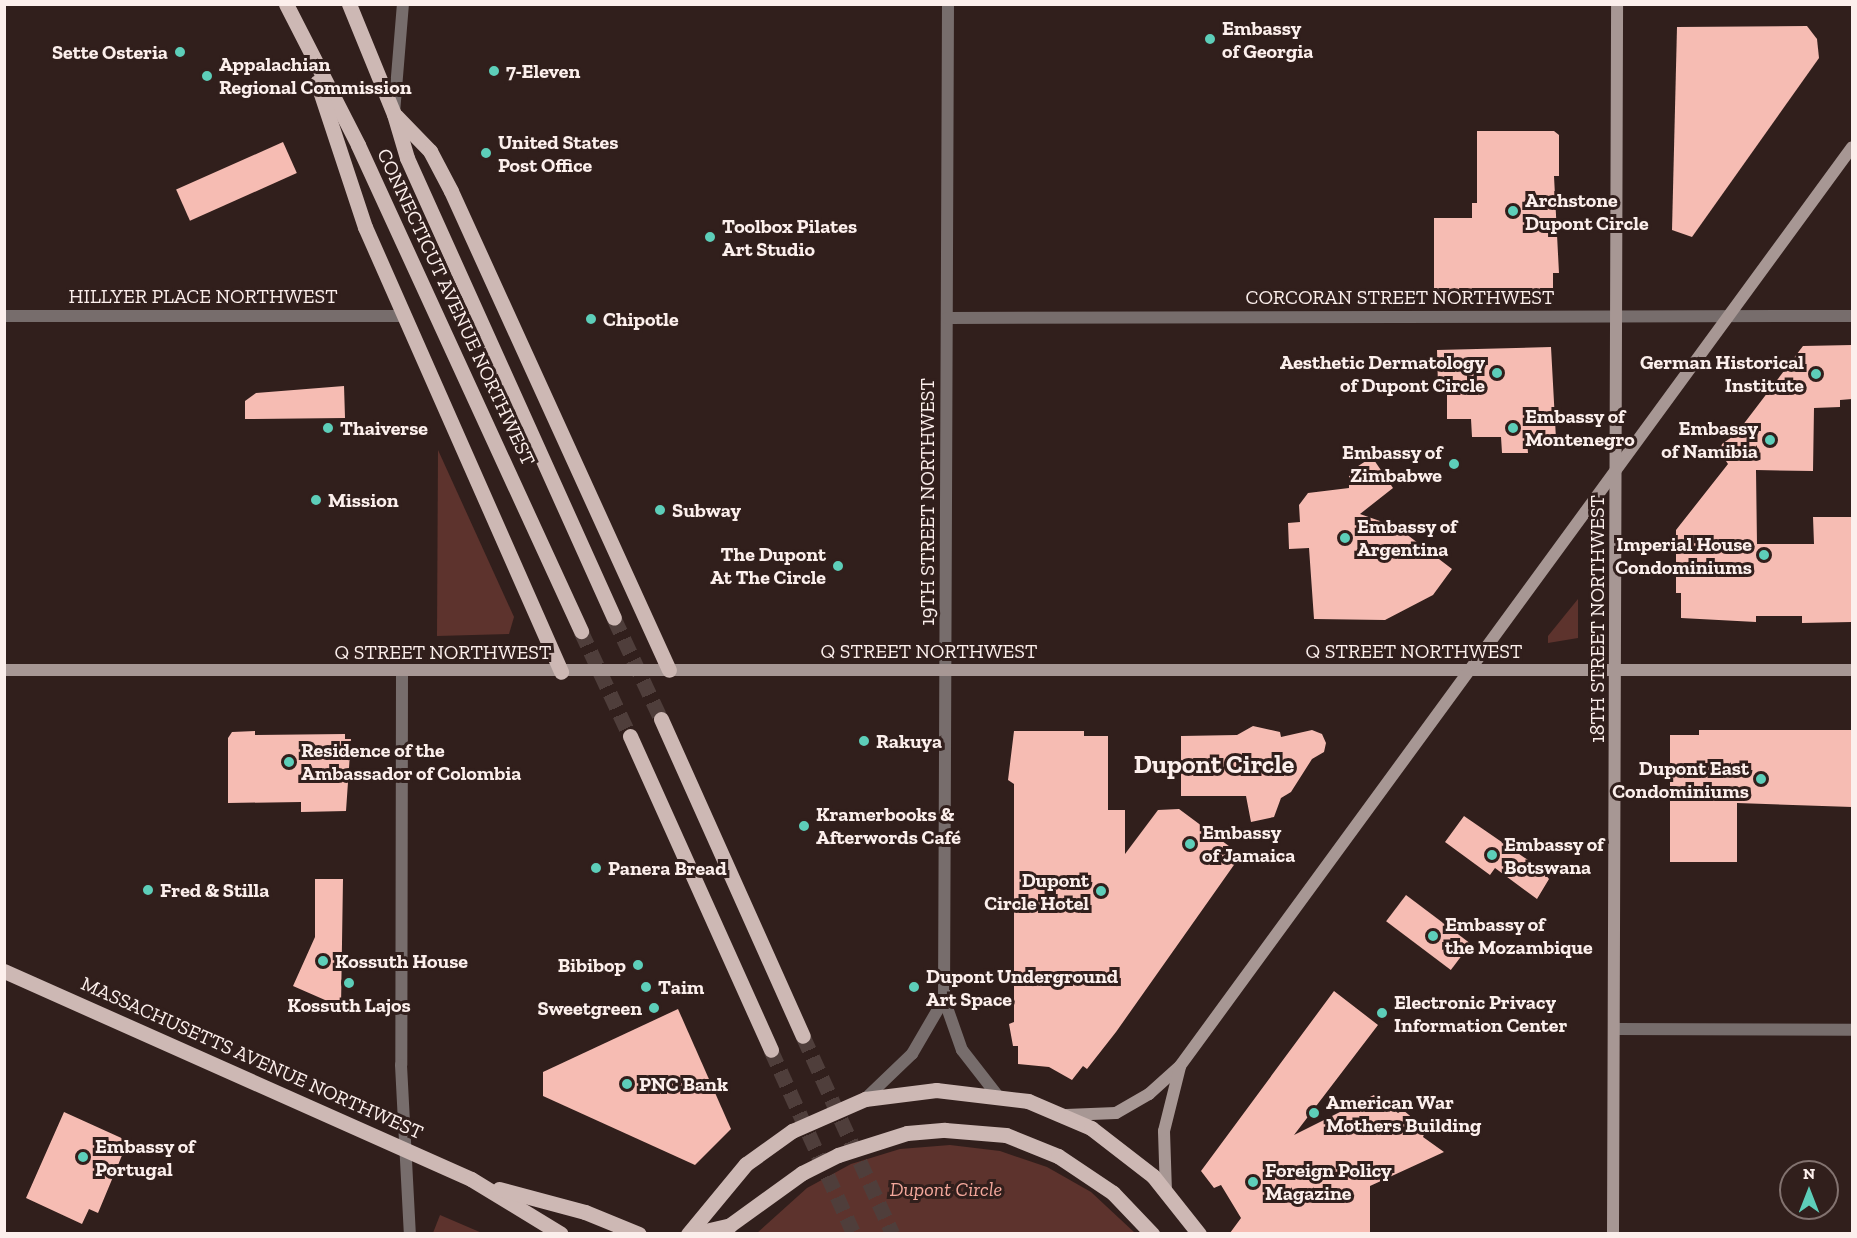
<!DOCTYPE html>
<html>
<head>
<meta charset="utf-8">
<style>
	body { margin:0 }
	#map { position:relative; width:1857px; height:1238px; overflow:hidden; background:#311f1c; font-family:"Zilla Slab",serif }
	div>[style] { position:absolute }
	[style*='--x'] { left:calc(var(--x)*1px); top:calc(var(--y)*1px); width:calc(var(--w)*1px); rotate:calc(var(--a)*1deg) }
	.green>* { inset:0; background:#5d332d }
	.building>* { inset:0; background:#f6bcb3; transform-origin:0 0 }
	.primary-tunnel>* { height:15px; margin-top:-7.5px; transform-origin:0; background:repeating-linear-gradient(90deg,#4f3e3b 0 15px,transparent 0 23px) }
	.minor>* { height:12px; margin:-6px; padding:0 6px; transform-origin:6px; border-radius:6px; background:#776d6c }
	.tertiary>* { height:12px; margin:-6px; padding:0 6px; transform-origin:6px; border-radius:6px; background:#776d6c }
	.secondary>* { height:12px; margin:-6px; padding:0 6px; transform-origin:6px; border-radius:6px; background:#a79794 }
	.primary>* { height:15px; margin:-7.5px; padding:0 7.5px; transform-origin:7.5px; border-radius:7.5px; background:#cdb8b4 }
	.dots>* { width:16px; height:16px; translate:-50% -50%; box-sizing:border-box; border:3px solid #311f1c; border-radius:50% }
	span { translate:-50% -50%; white-space:nowrap; text-align:center; line-height:1.15; -webkit-text-stroke:6px #311f1c; paint-order:stroke }
	.poi-label { font-size:20px; color:#fcefec; font-weight:700 }
	.left { translate:0 -50%; text-align:left }
	.right { translate:-100% -50%; text-align:right }
	.street-label { font-size:20px; color:#fcefec }
	.park-label { font-size:20px; color:#f5a89c; font-style:italic }
	.district-label { font-size:26px; color:#fcefec; font-weight:700 }
	.frame { position:absolute; inset:0; border:6px solid #fcefec; pointer-events:none }
	.north { position:absolute; left:1779px; top:1160px; width:60px; height:60px; box-sizing:border-box; background:#311f1c; border:2px solid #82726f; border-radius:50%; rotate:0deg; font-size:16px; font-weight:700; line-height:24px; text-align:center; color:#fcefec }
	.north::after { content:''; display:block; margin:auto; width:21px; height:27px; background:#5dceb9; clip-path:polygon(50% 0,100% 100%,50% 72%,0 100%) }
</style>
</head>
<body>
<div id="map">
	<div class="green">
		<div style="clip-path:polygon(438px 450px,514px 617px,509px 634px,437px 636px)"></div>
		<div style="clip-path:polygon(1578px 599px,1578px 638px,1548px 643px,1548px 636px)"></div>
		<div style="clip-path:polygon(950px 1145px,1000px 1151px,1047px 1167px,1091px 1192px,1135px 1233px,757px 1233px,807px 1188px,851px 1164px,900px 1149px)"></div>
		<div style="clip-path:polygon(440px 1215px,482px 1233px,433px 1233px)"></div>
	</div>
	<div class="building">
		<div style="clip-path:polygon(1807px 26px,1817px 39px,1819px 58px,1692px 237px,1672px 230px,1677px 27px)"></div>
		<div style="clip-path:polygon(1477px 131px,1554px 131px,1559px 135px,1559px 176px,1554px 176px,1559px 273px,1553px 273px,1553px 290px,1533px 290px,1533px 295px,1434px 295px,1434px 218px,1472px 218px,1472px 203px,1477px 203px)"></div>
		<div style="left:283px;top:142px;width:34px;height:117px;rotate:66deg"></div>
		<div style="clip-path:polygon(1852px 345px,1852px 399px,1840px 400px,1840px 407px,1814px 408px,1813px 471px,1756px 470px,1757px 544px,1814px 544px,1813px 517px,1852px 517px,1852px 622px,1802px 623px,1802px 616px,1756px 616px,1756px 622px,1681px 618px,1681px 593px,1676px 593px,1676px 530px,1728px 464px,1720px 452px,1722px 444px,1736px 434px,1803px 346px)"></div>
		<div style="clip-path:polygon(1551px 347px,1556px 439px,1527px 440px,1528px 453px,1502px 453px,1501px 437px,1472px 437px,1471px 419px,1447px 419px,1447px 386px,1438px 386px,1437px 350px)"></div>
		<div style="clip-path:polygon(344px 386px,345px 418px,245px 419px,245px 401px,256px 393px)"></div>
		<div style="clip-path:polygon(1372px 457px,1393px 488px,1360px 514px,1397px 527px,1452px 569px,1433px 595px,1385px 620px,1314px 619px,1309px 548px,1289px 549px,1288px 523px,1300px 522px,1299px 505px,1308px 493px,1349px 488px,1349px 472px)"></div>
		<div style="clip-path:polygon(1253px 726px,1280px 732px,1281px 737px,1312px 730px,1322px 734px,1326px 743px,1324px 752px,1312px 759px,1291px 792px,1281px 798px,1274px 817px,1251px 822px,1246px 796px,1181px 796px,1181px 736px,1237px 735px)"></div>
		<div style="clip-path:polygon(1699px 730px,1852px 730px,1852px 807px,1737px 803px,1737px 862px,1670px 862px,1670px 735px,1699px 735px)"></div>
		<div style="clip-path:polygon(255px 731px,255px 735px,345px 734px,345px 739px,351px 739px,346px 811px,301px 812px,301px 802px,228px 803px,228px 738px,232px 732px)"></div>
		<div style="clip-path:polygon(1014px 731px,1084px 731px,1084px 736px,1108px 736px,1108px 810px,1125px 810px,1125px 854px,1158px 810px,1179px 809px,1241px 855px,1116px 1032px,1087px 1069px,1083px 1066px,1072px 1080px,1049px 1067px,1018px 1064px,1018px 1046px,1013px 1046px,1009px 1024px,1014px 1022px,1014px 784px,1008px 780px)"></div>
		<div style="clip-path:polygon(1464px 816px,1541px 869px,1549px 879px,1537px 899px,1495px 868px,1490px 875px,1445px 842px)"></div>
		<div style="clip-path:polygon(315px 879px,343px 879px,341px 1007px,293px 986px,315px 937px)"></div>
		<div style="left:1406px;top:895px;width:81px;height:33px;rotate:37deg"></div>
		<div style="clip-path:polygon(1334px 991px,1378px 1025px,1294px 1135px,1374px 1095px,1398px 1113px,1403px 1110px,1426px 1129px,1423px 1137px,1444px 1152px,1370px 1186px,1370px 1233px,1230px 1233px,1241px 1218px,1221px 1185px,1214px 1188px,1201px 1171px)"></div>
		<div style="clip-path:polygon(678px 1009px,731px 1129px,695px 1165px,543px 1096px,543px 1072px)"></div>
		<div style="clip-path:polygon(64px 1112px,128px 1141px,98px 1213px,89px 1209px,82px 1224px,26px 1198px)"></div>
	</div>
	<div class="primary-tunnel">
		<div style="--x:614;--y:618;--w:111;--a:65"></div>
		<div style="--x:581;--y:631;--w:116;--a:65"></div>
		<div style="--x:803;--y:1036;--w:217;--a:65.6"></div>
		<div style="--x:771;--y:1050;--w:202;--a:65.7"></div>
	</div>
	<div class="minor">
		<div style="--x:948;--y:4;--w:995;--a:90.23"></div>
		<div style="--x:944;--y:999;--w:54;--a:70.6"></div>
		<div style="--x:962;--y:1050;--w:57;--a:52.1"></div>
		<div style="--x:394;--y:113;--w:109;--a:-85.3"></div>
		<div style="--x:4;--y:316;--w:398;--a:0"></div>
		<div style="--x:947;--y:318;--w:905;--a:-0.13"></div>
		<div style="--x:1615;--y:1029;--w:237;--a:0.2"></div>
		<div style="--x:865;--y:1099;--w:65;--a:-43.8"></div>
		<div style="--x:912;--y:1054;--w:64;--a:-59.8"></div>
	</div>
	<div class="tertiary">
		<div style="--x:402;--y:672;--w:393;--a:90.1"></div>
		<div style="--x:401;--y:1065;--w:169;--a:87"></div>
	</div>
	<div class="secondary">
		<div style="--x:4;--y:670;--w:1848;--a:0"></div>
		<div style="--x:1066;--y:1115;--w:50;--a:-2.3"></div>
		<div style="--x:1116;--y:1113;--w:38;--a:-30"></div>
		<div style="--x:1149;--y:1094;--w:42;--a:-42.1"></div>
		<div style="--x:1180;--y:1066;--w:1138;--a:-53.82"></div>
		<div style="--x:1166;--y:1192;--w:61;--a:-91.9"></div>
		<div style="--x:1164;--y:1131;--w:66;--a:-76"></div>
		<div style="--x:1613;--y:1234;--w:1230;--a:-89.81"></div>
	</div>
	<div class="primary">
		<div style="--x:286;--y:4;--w:158;--a:62.9"></div>
		<div style="--x:358;--y:145;--w:535;--a:65.35"></div>
		<div style="--x:349;--y:4;--w:119;--a:67.8"></div>
		<div style="--x:394;--y:114;--w:46;--a:73.5"></div>
		<div style="--x:407;--y:158;--w:504;--a:65.77"></div>
		<div style="--x:317;--y:82;--w:153;--a:71.7"></div>
		<div style="--x:365;--y:227;--w:486;--a:66.2"></div>
		<div style="--x:396;--y:116;--w:49;--a:45.8"></div>
		<div style="--x:430;--y:151;--w:45;--a:62.3"></div>
		<div style="--x:451;--y:191;--w:526;--a:65.53"></div>
		<div style="--x:661;--y:719;--w:347;--a:65.9"></div>
		<div style="--x:630;--y:736;--w:344;--a:65.8"></div>
		<div style="--x:4;--y:971;--w:511;--a:24.01"></div>
		<div style="--x:471;--y:1179;--w:105;--a:31.4"></div>
		<div style="--x:499;--y:1189;--w:89;--a:15"></div>
		<div style="--x:585;--y:1212;--w:58;--a:22.2"></div>
		<div style="--x:688;--y:1234;--w:91;--a:-50.4"></div>
		<div style="--x:746;--y:1164;--w:57;--a:-35.7"></div>
		<div style="--x:792;--y:1131;--w:80;--a:-23.7"></div>
		<div style="--x:865;--y:1099;--w:72;--a:-7.2"></div>
		<div style="--x:936;--y:1090;--w:93;--a:6.8"></div>
		<div style="--x:1028;--y:1101;--w:69;--a:23.2"></div>
		<div style="--x:1091;--y:1128;--w:78;--a:37.7"></div>
		<div style="--x:1153;--y:1176;--w:74;--a:51.6"></div>
		<div style="--x:692;--y:1234;--w:39;--a:-13"></div>
		<div style="--x:730;--y:1225;--w:89;--a:-35.8"></div>
		<div style="--x:802;--y:1173;--w:40;--a:-26.6"></div>
		<div style="--x:838;--y:1155;--w:72;--a:-17.7"></div>
		<div style="--x:907;--y:1133;--w:38;--a:-5"></div>
		<div style="--x:945;--y:1130;--w:61;--a:4.7"></div>
		<div style="--x:1006;--y:1135;--w:56;--a:22"></div>
		<div style="--x:1058;--y:1156;--w:66;--a:33.9"></div>
		<div style="--x:1113;--y:1193;--w:57;--a:46.4"></div>
	</div>
	<div class="dots">
		<div style="left:1210px;top:39px;background:#5dceb9"></div>
		<div style="left:180px;top:52px;background:#5dceb9"></div>
		<div style="left:494px;top:71px;background:#5dceb9"></div>
		<div style="left:207px;top:76px;background:#5dceb9"></div>
		<div style="left:486px;top:153px;background:#5dceb9"></div>
		<div style="left:1513px;top:211px;background:#5dceb9"></div>
		<div style="left:710px;top:237px;background:#5dceb9"></div>
		<div style="left:591px;top:319px;background:#5dceb9"></div>
		<div style="left:1497px;top:373px;background:#5dceb9"></div>
		<div style="left:1816px;top:374px;background:#5dceb9"></div>
		<div style="left:328px;top:428px;background:#5dceb9"></div>
		<div style="left:1513px;top:428px;background:#5dceb9"></div>
		<div style="left:1770px;top:440px;background:#5dceb9"></div>
		<div style="left:1454px;top:464px;background:#5dceb9"></div>
		<div style="left:316px;top:500px;background:#5dceb9"></div>
		<div style="left:660px;top:510px;background:#5dceb9"></div>
		<div style="left:1345px;top:538px;background:#5dceb9"></div>
		<div style="left:1764px;top:555px;background:#5dceb9"></div>
		<div style="left:838px;top:566px;background:#5dceb9"></div>
		<div style="left:864px;top:741px;background:#5dceb9"></div>
		<div style="left:289px;top:762px;background:#5dceb9"></div>
		<div style="left:1761px;top:779px;background:#5dceb9"></div>
		<div style="left:804px;top:826px;background:#5dceb9"></div>
		<div style="left:1190px;top:844px;background:#5dceb9"></div>
		<div style="left:1492px;top:855px;background:#5dceb9"></div>
		<div style="left:596px;top:868px;background:#5dceb9"></div>
		<div style="left:148px;top:890px;background:#5dceb9"></div>
		<div style="left:1101px;top:891px;background:#5dceb9"></div>
		<div style="left:1433px;top:936px;background:#5dceb9"></div>
		<div style="left:323px;top:961px;background:#5dceb9"></div>
		<div style="left:638px;top:965px;background:#5dceb9"></div>
		<div style="left:349px;top:983px;background:#5dceb9"></div>
		<div style="left:646px;top:987px;background:#5dceb9"></div>
		<div style="left:914px;top:987px;background:#5dceb9"></div>
		<div style="left:654px;top:1008px;background:#5dceb9"></div>
		<div style="left:1382px;top:1013px;background:#5dceb9"></div>
		<div style="left:627px;top:1084px;background:#5dceb9"></div>
		<div style="left:1314px;top:1113px;background:#5dceb9"></div>
		<div style="left:83px;top:1157px;background:#5dceb9"></div>
		<div style="left:1253px;top:1182px;background:#5dceb9"></div>
	</div>
	<div class="poi-label">
		<span class="left" style="left:1222px;top:40px">Embassy<br>of Georgia</span>
		<span class="right" style="left:168px;top:52px">Sette Osteria</span>
		<span class="left" style="left:219px;top:76px">Appalachian<br>Regional Commission</span>
		<span class="left" style="left:506px;top:71px">7-Eleven</span>
		<span class="left" style="left:498px;top:154px">United States<br>Post Office</span>
		<span class="left" style="left:1525px;top:212px">Archstone<br>Dupont Circle</span>
		<span class="left" style="left:722px;top:238px">Toolbox Pilates<br>Art Studio</span>
		<span class="left" style="left:603px;top:319px">Chipotle</span>
		<span class="right" style="left:1485px;top:374px">Aesthetic Dermatology<br>of Dupont Circle</span>
		<span class="right" style="left:1804px;top:374px">German Historical<br>Institute</span>
		<span class="left" style="left:1525px;top:428px">Embassy of<br>Montenegro</span>
		<span class="left" style="left:340px;top:428px">Thaiverse</span>
		<span class="right" style="left:1758px;top:440px">Embassy<br>of Namibia</span>
		<span class="right" style="left:1442px;top:464px">Embassy of<br>Zimbabwe</span>
		<span class="left" style="left:328px;top:500px">Mission</span>
		<span class="left" style="left:672px;top:510px">Subway</span>
		<span class="left" style="left:1357px;top:538px">Embassy of<br>Argentina</span>
		<span class="right" style="left:1752px;top:556px">Imperial House<br>Condominiums</span>
		<span class="right" style="left:826px;top:566px">The Dupont<br>At The Circle</span>
		<span class="left" style="left:876px;top:741px">Rakuya</span>
		<span class="left" style="left:301px;top:762px">Residence of the<br>Ambassador of Colombia</span>
		<span class="right" style="left:1749px;top:780px">Dupont East<br>Condominiums</span>
		<span class="left" style="left:816px;top:826px">Kramerbooks &amp;<br>Afterwords Café</span>
		<span class="left" style="left:1202px;top:844px">Embassy<br>of Jamaica</span>
		<span class="left" style="left:1504px;top:856px">Embassy of<br>Botswana</span>
		<span class="left" style="left:608px;top:868px">Panera Bread</span>
		<span class="right" style="left:1089px;top:892px">Dupont<br>Circle Hotel</span>
		<span class="left" style="left:160px;top:890px">Fred &amp; Stilla</span>
		<span class="left" style="left:1445px;top:936px">Embassy of<br>the Mozambique</span>
		<span class="left" style="left:335px;top:961px">Kossuth House</span>
		<span class="right" style="left:626px;top:965px">Bibibop</span>
		<span class="left" style="left:926px;top:988px">Dupont Underground<br>Art Space</span>
		<span class="left" style="left:658px;top:987px">Taim</span>
		<span class="left" style="left:1394px;top:1014px">Electronic Privacy<br>Information Center</span>
		<span style="left:349px;top:1005px">Kossuth Lajos</span>
		<span class="right" style="left:642px;top:1008px">Sweetgreen</span>
		<span class="left" style="left:639px;top:1084px">PNC Bank</span>
		<span class="left" style="left:1326px;top:1114px">American War<br>Mothers Building</span>
		<span class="left" style="left:95px;top:1158px">Embassy of<br>Portugal</span>
		<span class="left" style="left:1265px;top:1182px">Foreign Policy<br>Magazine</span>
	</div>
	<div class="street-label">
		<span style="left:203px;top:296px">HILLYER PLACE NORTHWEST</span>
		<span style="left:1400px;top:297px">CORCORAN STREET NORTHWEST</span>
		<span style="left:456px;top:307px;rotate:65deg">CONNECTICUT AVENUE NORTHWEST</span>
		<span style="left:927px;top:502px;rotate:-90deg">19TH STREET NORTHWEST</span>
		<span style="left:1597px;top:619px;rotate:-90deg">18TH STREET NORTHWEST</span>
		<span style="left:929px;top:651px">Q STREET NORTHWEST</span>
		<span style="left:1414px;top:651px">Q STREET NORTHWEST</span>
		<span style="left:443px;top:652px">Q STREET NORTHWEST</span>
		<span style="left:252px;top:1058px;rotate:24deg">MASSACHUSETTS AVENUE NORTHWEST</span>
	</div>
	<div class="park-label">
		<span style="left:946px;top:1189px">Dupont Circle</span>
	</div>
	<div class="district-label">
		<span style="left:1214px;top:765px">Dupont Circle</span>
	</div>
	<div class="frame"></div>
	<div class="north">N</div>
</div>
</body>
</html>
